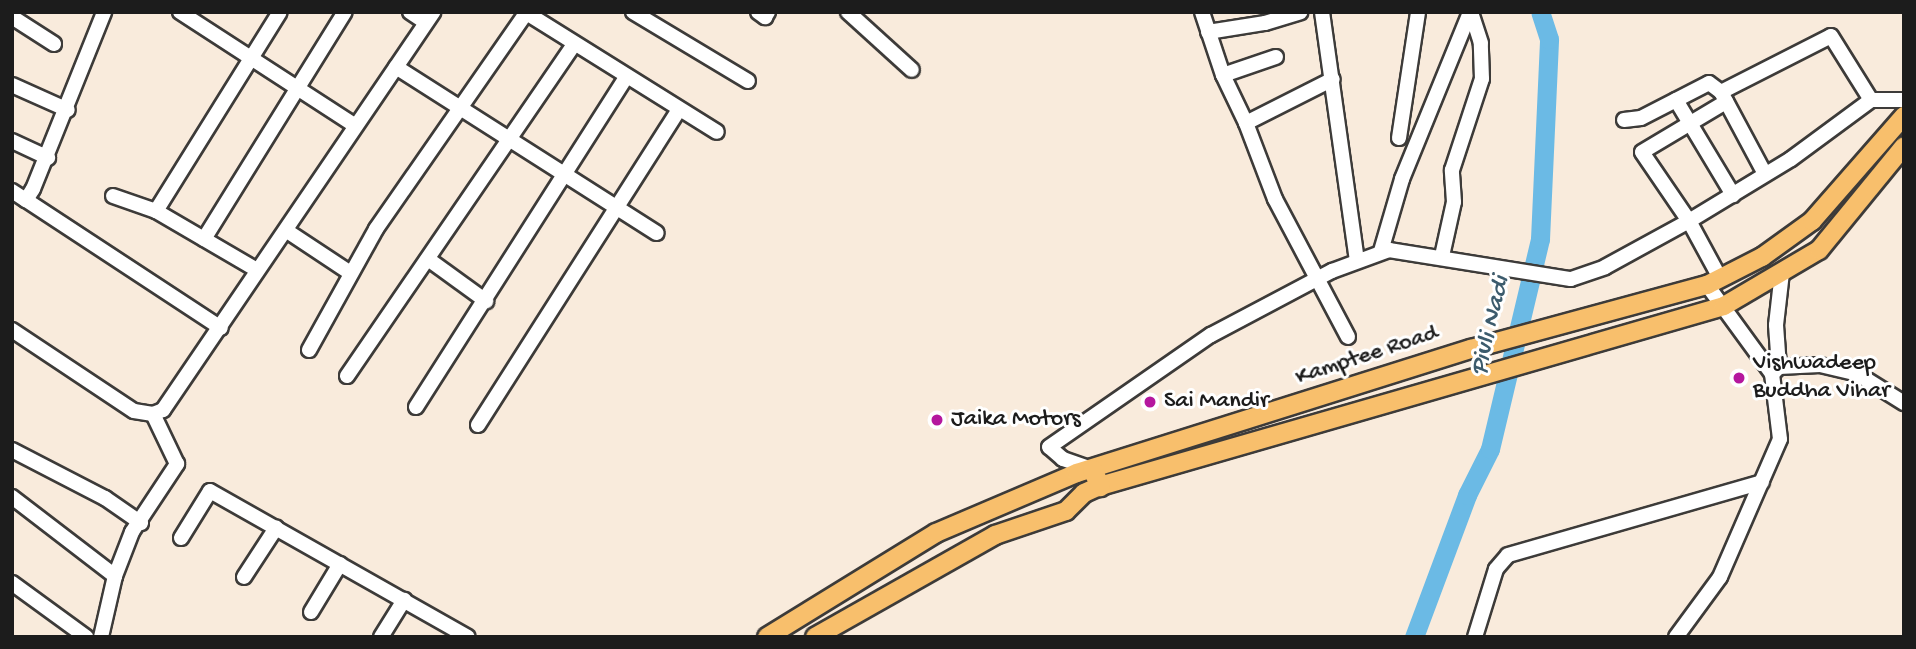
<!DOCTYPE html>
<html>
<head>
<meta charset="utf-8">
<style>
	body { margin:0 }
	#map { position:relative; width:1916px; height:649px; overflow:hidden; background:#f9ebdc; font-family:"Gochi Hand",sans-serif }
	div>[style] { position:absolute }
	[style*='--x'] { left:calc(var(--x)*1px); top:calc(var(--y)*1px); width:calc(var(--w)*1px); rotate:calc(var(--a)*1deg) }
	.river>* { height:19px; margin:-9.5px; padding:0 9.5px; transform-origin:9.5px; border-radius:9.5px; background:#6bbae5 }
	.roads { filter:drop-shadow(2px 0 #3d3b39) drop-shadow(-2px 0 #3d3b39) drop-shadow(0 2px #3d3b39) drop-shadow(0 -2px #3d3b39) }
	.minor>* { height:14px; margin:-7px; padding:0 7px; transform-origin:7px; border-radius:7px; background:#fff }
	.major>* { height:18px; margin:-9px; padding:0 9px; transform-origin:9px; border-radius:9px; background:#f8bf6c }
	.highway>* { height:19px; margin:-9.5px; padding:0 9.5px; transform-origin:9.5px; border-radius:9.5px; background:#f8bf6c }
	.dots>* { width:19px; height:19px; translate:-50% -50%; box-sizing:border-box; border:4px solid #fff; border-radius:50% }
	span { translate:-50% -50%; white-space:nowrap; text-align:center; line-height:1.15; -webkit-text-stroke:6px #fff; paint-order:stroke }
	.street-label { font-size:24px; color:#1c1c1c }
	.poi-label { font-size:24px; color:#1c1c1c }
	.left { translate:0 -50%; text-align:left }
	.water-label { font-size:26px; color:#3c5b6c; font-style:italic }
	.frame { position:absolute; inset:0; border:14px solid #1c1c1c; pointer-events:none }
</style>
</head>
<body>
<div id="map">
	<div class="river">
		<div style="--x:1414;--y:637;--w:152;--a:-69.5"></div>
		<div style="--x:1467;--y:495;--w:51;--a:-63.4"></div>
		<div style="--x:1490;--y:449;--w:216;--a:-76.6"></div>
		<div style="--x:1540;--y:239;--w:200;--a:-87.4"></div>
		<div style="--x:1549;--y:39;--w:28;--a:-108"></div>
	</div>
	<div class="roads">
		<div class="minor">
			<div style="--x:180;--y:12;--w:207;--a:33"></div>
			<div style="--x:410;--y:12;--w:18;--a:34"></div>
			<div style="--x:525;--y:12;--w:226;--a:32"></div>
			<div style="--x:633;--y:12;--w:134;--a:31"></div>
			<div style="--x:758;--y:12;--w:9;--a:36"></div>
			<div style="--x:765;--y:17;--w:6;--a:-59"></div>
			<div style="--x:848;--y:12;--w:86;--a:42.2"></div>
			<div style="--x:1202;--y:12;--w:66;--a:71.6"></div>
			<div style="--x:1223;--y:75;--w:53;--a:64.4"></div>
			<div style="--x:1246;--y:123;--w:97;--a:-26.8"></div>
			<div style="--x:1322;--y:12;--w:250;--a:82"></div>
			<div style="--x:12;--y:17;--w:50;--a:32.7"></div>
			<div style="--x:1208;--y:32;--w:58;--a:-9"></div>
			<div style="--x:1265;--y:23;--w:37;--a:-17"></div>
			<div style="--x:396;--y:67;--w:309;--a:32.5"></div>
			<div style="--x:1223;--y:75;--w:56;--a:-18.8"></div>
			<div style="--x:12;--y:85;--w:61;--a:24.1"></div>
			<div style="--x:1676;--y:100;--w:111;--a:59"></div>
			<div style="--x:1624;--y:120;--w:17;--a:-7"></div>
			<div style="--x:1641;--y:118;--w:76;--a:-27.2"></div>
			<div style="--x:1709;--y:83;--w:15;--a:37"></div>
			<div style="--x:1246;--y:123;--w:81;--a:69.1"></div>
			<div style="--x:1275;--y:199;--w:156;--a:62.1"></div>
			<div style="--x:1399;--y:138;--w:127;--a:-81.4"></div>
			<div style="--x:12;--y:141;--w:40;--a:25"></div>
			<div style="--x:1765;--y:174;--w:93;--a:-118.2"></div>
			<div style="--x:1721;--y:92;--w:123;--a:-27"></div>
			<div style="--x:1831;--y:36;--w:75;--a:58"></div>
			<div style="--x:12;--y:191;--w:17;--a:33"></div>
			<div style="--x:26;--y:200;--w:13;--a:-58"></div>
			<div style="--x:33;--y:189;--w:191;--a:-68.1"></div>
			<div style="--x:113;--y:196;--w:46;--a:19.2"></div>
			<div style="--x:26;--y:200;--w:233;--a:33.3"></div>
			<div style="--x:287;--y:231;--w:74;--a:33.5"></div>
			<div style="--x:204;--y:239;--w:267;--a:-58.2"></div>
			<div style="--x:1381;--y:251;--w:75;--a:-73.7"></div>
			<div style="--x:1402;--y:179;--w:180;--a:-67.8"></div>
			<div style="--x:1442;--y:256;--w:55;--a:-77.5"></div>
			<div style="--x:1454;--y:202;--w:32;--a:-94"></div>
			<div style="--x:1452;--y:170;--w:96;--a:-71.8"></div>
			<div style="--x:1482;--y:79;--w:36;--a:-92"></div>
			<div style="--x:1481;--y:43;--w:33;--a:-108"></div>
			<div style="--x:428;--y:259;--w:72;--a:35.9"></div>
			<div style="--x:257;--y:270;--w:117;--a:-149.7"></div>
			<div style="--x:156;--y:211;--w:234;--a:-58.1"></div>
			<div style="--x:1720;--y:278;--w:65;--a:-118.5"></div>
			<div style="--x:1689;--y:221;--w:83;--a:-124.3"></div>
			<div style="--x:1642;--y:152;--w:98;--a:-30.8"></div>
			<div style="--x:12;--y:330;--w:146;--a:33.6"></div>
			<div style="--x:134;--y:411;--w:19;--a:9"></div>
			<div style="--x:153;--y:414;--w:11;--a:-22"></div>
			<div style="--x:163;--y:410;--w:481;--a:-55.8"></div>
			<div style="--x:309;--y:350;--w:138;--a:-61"></div>
			<div style="--x:376;--y:229;--w:264;--a:-55.2"></div>
			<div style="--x:1779;--y:367;--w:42;--a:-94.1"></div>
			<div style="--x:1776;--y:325;--w:53;--a:-83.5"></div>
			<div style="--x:1772;--y:374;--w:10;--a:-45"></div>
			<div style="--x:1779;--y:367;--w:41;--a:-2.8"></div>
			<div style="--x:1820;--y:365;--w:37;--a:13"></div>
			<div style="--x:1856;--y:373;--w:57;--a:32"></div>
			<div style="--x:347;--y:376;--w:402;--a:-55.6"></div>
			<div style="--x:416;--y:407;--w:391;--a:-57.5"></div>
			<div style="--x:478;--y:425;--w:372;--a:-57.5"></div>
			<div style="--x:12;--y:450;--w:105;--a:27.3"></div>
			<div style="--x:105;--y:498;--w:44;--a:34.8"></div>
			<div style="--x:1092;--y:469;--w:31;--a:-161"></div>
			<div style="--x:1063;--y:459;--w:18;--a:-139"></div>
			<div style="--x:1049;--y:447;--w:197;--a:-34.7"></div>
			<div style="--x:1211;--y:335;--w:137;--a:-27.9"></div>
			<div style="--x:1332;--y:271;--w:61;--a:-20.2"></div>
			<div style="--x:1389;--y:250;--w:184;--a:9.1"></div>
			<div style="--x:1571;--y:279;--w:36;--a:-19"></div>
			<div style="--x:1605;--y:267;--w:96;--a:-28.7"></div>
			<div style="--x:1689;--y:221;--w:119;--a:-31.3"></div>
			<div style="--x:1791;--y:159;--w:99;--a:-36.4"></div>
			<div style="--x:1871;--y:100;--w:33;--a:0"></div>
			<div style="--x:12;--y:497;--w:130;--a:37.5"></div>
			<div style="--x:181;--y:538;--w:55;--a:-58.3"></div>
			<div style="--x:210;--y:491;--w:296;--a:29.5"></div>
			<div style="--x:244;--y:577;--w:59;--a:-56.9"></div>
			<div style="--x:12;--y:583;--w:92;--a:36.1"></div>
			<div style="--x:311;--y:612;--w:56;--a:-58.9"></div>
			<div style="--x:101;--y:637;--w:63;--a:-77.1"></div>
			<div style="--x:115;--y:576;--w:47;--a:-68.9"></div>
			<div style="--x:132;--y:532;--w:82;--a:-56.5"></div>
			<div style="--x:177;--y:464;--w:55;--a:-115.6"></div>
			<div style="--x:381;--y:637;--w:44;--a:-58.1"></div>
			<div style="--x:1475;--y:637;--w:71;--a:-72.8"></div>
			<div style="--x:1496;--y:569;--w:18;--a:-49"></div>
			<div style="--x:1508;--y:555;--w:264;--a:-16"></div>
			<div style="--x:1676;--y:637;--w:74;--a:-53.7"></div>
			<div style="--x:1720;--y:577;--w:150;--a:-66.5"></div>
			<div style="--x:1780;--y:439;--w:65;--a:-97"></div>
			<div style="--x:1772;--y:374;--w:110;--a:-126.1"></div>
		</div>
		<div class="major">
			<div style="--x:767;--y:637;--w:198;--a:-31.6"></div>
			<div style="--x:936;--y:533;--w:153;--a:-23.1"></div>
			<div style="--x:1077;--y:473;--w:413;--a:-17.5"></div>
			<div style="--x:1471;--y:349;--w:245;--a:-15.2"></div>
			<div style="--x:1707;--y:285;--w:62;--a:-27"></div>
			<div style="--x:1762;--y:257;--w:62;--a:-35.8"></div>
			<div style="--x:1812;--y:221;--w:140;--a:-48.8"></div>
			<div style="--x:815;--y:637;--w:207;--a:-29.5"></div>
			<div style="--x:995;--y:535;--w:75;--a:-18.7"></div>
			<div style="--x:1066;--y:511;--w:25;--a:-45"></div>
			<div style="--x:1084;--y:493;--w:17;--a:-24"></div>
			<div style="--x:1100;--y:486;--w:649;--a:-16.09"></div>
			<div style="--x:1724;--y:306;--w:110;--a:-30.5"></div>
			<div style="--x:1819;--y:250;--w:134;--a:-50.7"></div>
		</div>
		<div class="highway">
			<div style="--x:1092;--y:469;--w:19;--a:65"></div>
		</div>
	</div>
	<div class="dots">
		<div style="left:1739px;top:378px;background:#b5179e"></div>
		<div style="left:1150px;top:402px;background:#b5179e"></div>
		<div style="left:937px;top:420px;background:#b5179e"></div>
	</div>
	<div class="street-label">
		<span style="left:1367px;top:356px;rotate:-18deg">Kamptee Road</span>
	</div>
	<div class="poi-label">
		<span class="left" style="left:1753px;top:378px">Vishwadeep<br>Buddha Vihar</span>
		<span class="left" style="left:1164px;top:402px">Sai Mandir</span>
		<span class="left" style="left:951px;top:420px">Jaika Motors</span>
	</div>
	<div class="water-label">
		<span style="left:1492px;top:326px;rotate:-77deg">Pivli Nadi</span>
	</div>
	<div class="frame"></div>
</div>
</body>
</html>
